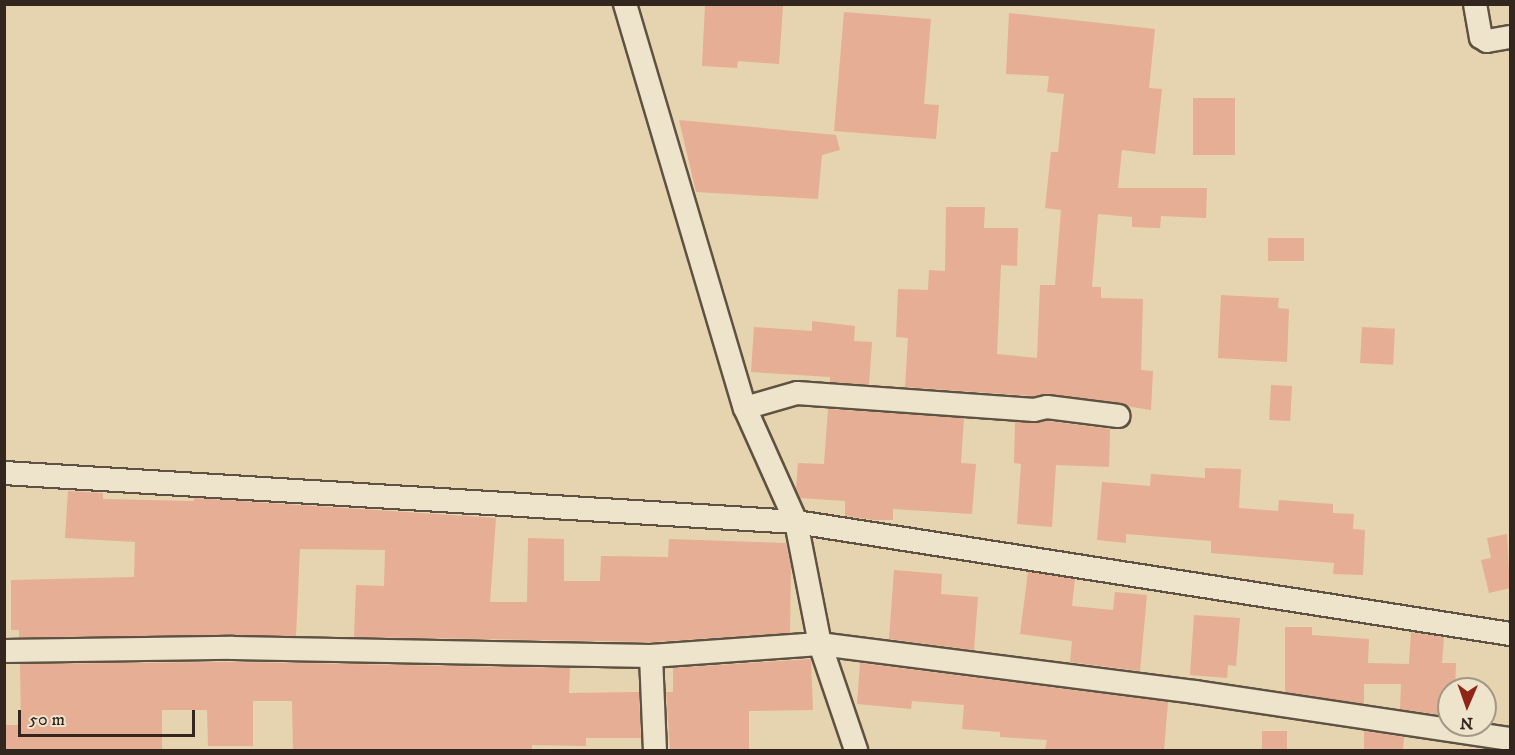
<!DOCTYPE html>
<html>
<head>
<meta charset="utf-8">
<style>
	body { margin:0 }
	#map { position:relative; width:1515px; height:755px; overflow:hidden; background:#e5d4af; font-family:"IM FELL DW Pica",serif }
	div>[style] { position:absolute }
	[style*='--x'] { left:calc(var(--x)*1px); top:calc(var(--y)*1px); width:calc(var(--w)*1px); rotate:calc(var(--a)*1deg) }
	.building>* { inset:0; background:#e5ae95; transform-origin:0 0 }
	.roads { filter:drop-shadow(2px 0 #5f5242) drop-shadow(-2px 0 #5f5242) drop-shadow(0 2px #5f5242) drop-shadow(0 -2px #5f5242) }
	.minor>* { height:22px; margin:-11px; padding:0 11px; transform-origin:11px; border-radius:11px; background:#eee3cb }
	span { translate:-50% -50%; white-space:nowrap; text-align:center; line-height:1.15; -webkit-text-stroke:4.5px #eee3cb; paint-order:stroke }
	.frame { position:absolute; inset:0; border:6px solid #32261e; pointer-events:none }
	.north { position:absolute; left:1437px; top:677px; width:60px; height:60px; box-sizing:border-box; background:#eee3cb; border:2px solid #a39786; border-radius:50%; rotate:182deg; font-size:16px; font-weight:700; line-height:24px; text-align:center; color:#32261e }
	.north::after { content:''; display:block; margin:auto; width:21px; height:27px; background:#8f2418; clip-path:polygon(50% 0,100% 100%,50% 72%,0 100%) }
	.scale { position:absolute; left:18px; top:710px; width:177px; height:27px; box-sizing:border-box; border:3px solid #32261e; border-top:0; padding-left:8px; font-size:18px; line-height:21px; white-space:nowrap; color:#32261e; -webkit-text-stroke:4px #eee3cb; paint-order:stroke }
</style>
</head>
<body>
<div id="map">
	<div class="building">
		<div style="clip-path:polygon(705px 4px,783px 6px,779px 64px,738px 61px,737px 68px,702px 66px)"></div>
		<div style="clip-path:polygon(844px 12px,931px 19px,924px 104px,939px 105px,936px 139px,834px 131px)"></div>
		<div style="clip-path:polygon(1009px 13px,1155px 29px,1149px 88px,1162px 89px,1155px 154px,1122px 150px,1118px 188px,1207px 188px,1206px 218px,1161px 216px,1160px 228px,1132px 227px,1132px 217px,1098px 214px,1092px 287px,1101px 287px,1101px 298px,1143px 299px,1141px 370px,1153px 371px,1151px 410px,1049px 394px,1033px 396px,905px 387px,908px 338px,896px 337px,898px 289px,928px 290px,929px 270px,945px 271px,946px 207px,985px 207px,984px 228px,1018px 228px,1017px 266px,1001px 265px,997px 354px,1037px 358px,1040px 285px,1055px 285px,1061px 210px,1045px 208px,1051px 152px,1058px 152px,1064px 94px,1047px 92px,1049px 76px,1006px 74px)"></div>
		<div style="left:1193px;top:98px;width:42px;height:57px"></div>
		<div style="clip-path:polygon(679px 120px,836px 135px,840px 150px,822px 155px,818px 199px,696px 192px)"></div>
		<div style="left:1268px;top:238px;width:36px;height:23px"></div>
		<div style="clip-path:polygon(1221px 295px,1279px 298px,1278px 308px,1289px 309px,1287px 362px,1218px 358px)"></div>
		<div style="clip-path:polygon(812px 321px,855px 326px,854px 341px,872px 342px,869px 385px,830px 382px,830px 377px,751px 372px,754px 327px,812px 331px)"></div>
		<div style="left:1362px;top:327px;width:33px;height:36px;rotate:3deg"></div>
		<div style="left:1271px;top:385px;width:21px;height:35px;rotate:3deg"></div>
		<div style="clip-path:polygon(828px 409px,964px 418px,961px 463px,976px 464px,972px 514px,893px 509px,893px 520px,873px 520px,845px 516px,845px 501px,800px 498px,796px 489px,798px 463px,824px 464px)"></div>
		<div style="clip-path:polygon(1048px 421px,1110px 429px,1109px 467px,1056px 465px,1052px 527px,1017px 524px,1021px 464px,1014px 463px,1015px 422px)"></div>
		<div style="clip-path:polygon(1205px 468px,1241px 469px,1239px 508px,1278px 511px,1279px 500px,1333px 504px,1333px 513px,1354px 514px,1353px 529px,1365px 530px,1363px 575px,1333px 574px,1334px 563px,1211px 553px,1211px 541px,1126px 534px,1126px 543px,1097px 540px,1102px 482px,1150px 486px,1151px 474px,1205px 478px)"></div>
		<div style="clip-path:polygon(68px 491px,103px 493px,103px 499px,194px 501px,194px 498px,496px 518px,490px 602px,527px 602px,528px 538px,564px 539px,564px 581px,600px 581px,601px 556px,668px 557px,669px 539px,786px 543px,791px 566px,790px 633px,653px 642px,354px 637px,356px 585px,384px 586px,385px 550px,300px 549px,296px 636px,19px 637px,19px 630px,11px 630px,11px 580px,134px 577px,135px 542px,65px 538px)"></div>
		<div style="clip-path:polygon(1507px 534px,1510px 588px,1489px 593px,1481px 560px,1491px 558px,1487px 538px)"></div>
		<div style="clip-path:polygon(894px 570px,942px 574px,941px 594px,978px 597px,974px 650px,889px 639px)"></div>
		<div style="clip-path:polygon(1028px 572px,1075px 579px,1072px 606px,1113px 610px,1115px 592px,1147px 595px,1140px 671px,1070px 662px,1072px 641px,1020px 634px)"></div>
		<div style="clip-path:polygon(1194px 615px,1240px 618px,1236px 666px,1228px 665px,1227px 678px,1190px 675px)"></div>
		<div style="clip-path:polygon(1285px 627px,1312px 627px,1312px 635px,1369px 639px,1368px 663px,1409px 664px,1411px 632px,1444px 637px,1442px 663px,1456px 663px,1455px 689px,1449px 689px,1449px 716px,1400px 709px,1401px 684px,1364px 684px,1364px 704px,1285px 692px)"></div>
		<div style="clip-path:polygon(811px 659px,813px 710px,749px 711px,749px 750px,670px 750px,666px 692px,673px 692px,673px 668px)"></div>
		<div style="clip-path:polygon(233px 662px,570px 668px,569px 693px,639px 692px,641px 738px,586px 738px,586px 746px,532px 745px,532px 750px,293px 750px,292px 701px,253px 701px,253px 746px,208px 746px,207px 710px,162px 710px,162px 750px,4px 750px,4px 725px,21px 725px,20px 664px)"></div>
		<div style="clip-path:polygon(860px 663px,1168px 702px,1164px 750px,1045px 750px,1047px 740px,1000px 737px,1000px 732px,962px 729px,964px 705px,912px 701px,911px 709px,857px 704px)"></div>
		<div style="left:1262px;top:731px;width:25px;height:19px"></div>
		<div style="clip-path:polygon(1364px 731px,1404px 737px,1403px 750px,1364px 750px)"></div>
	</div>
	<div class="roads">
		<div class="minor">
			<div style="--x:625;--y:4;--w:421;--a:73.5"></div>
			<div style="--x:745;--y:408;--w:125;--a:65.9"></div>
			<div style="--x:796;--y:522;--w:124;--a:78.9"></div>
			<div style="--x:820;--y:644;--w:112;--a:71.2"></div>
			<div style="--x:1475;--y:4;--w:34;--a:80"></div>
			<div style="--x:1481;--y:37;--w:7;--a:34"></div>
			<div style="--x:1487;--y:41;--w:23;--a:-10"></div>
			<div style="--x:745;--y:408;--w:54;--a:-16.1"></div>
			<div style="--x:797;--y:393;--w:238;--a:4.1"></div>
			<div style="--x:1034;--y:410;--w:13;--a:-13"></div>
			<div style="--x:1047;--y:407;--w:72;--a:7.2"></div>
			<div style="--x:4;--y:473;--w:794;--a:3.54"></div>
			<div style="--x:796;--y:522;--w:723;--a:8.91"></div>
			<div style="--x:4;--y:651;--w:229;--a:-0.8"></div>
			<div style="--x:233;--y:648;--w:418;--a:1.1"></div>
			<div style="--x:651;--y:656;--w:169;--a:-4.1"></div>
			<div style="--x:820;--y:644;--w:378;--a:7.3"></div>
			<div style="--x:1195;--y:692;--w:318;--a:8.5"></div>
			<div style="--x:651;--y:656;--w:94;--a:87.6"></div>
		</div>
	</div>
	<div class="frame"></div>
	<div class="north">N</div>
	<div class="scale">50 m</div>
</div>
</body>
</html>
